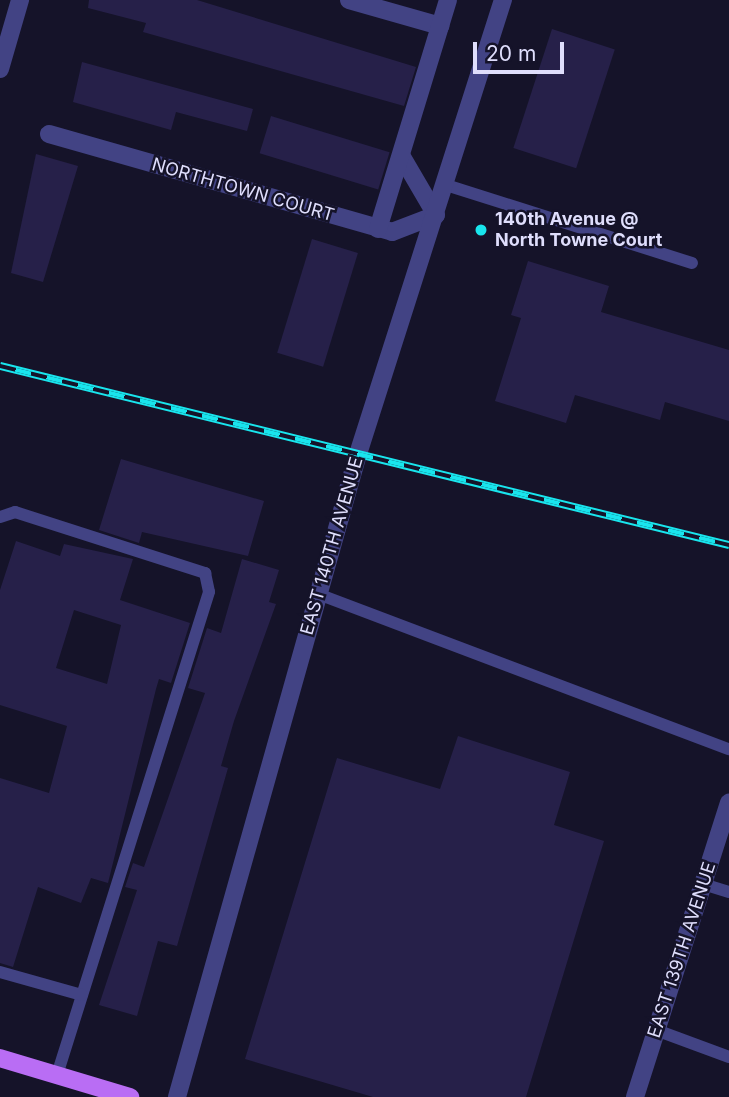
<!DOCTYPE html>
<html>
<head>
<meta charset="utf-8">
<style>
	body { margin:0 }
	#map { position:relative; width:729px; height:1097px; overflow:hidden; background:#151329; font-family:Inter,sans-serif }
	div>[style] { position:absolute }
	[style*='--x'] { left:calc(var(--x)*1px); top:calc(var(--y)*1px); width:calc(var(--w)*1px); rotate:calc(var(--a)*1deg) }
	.building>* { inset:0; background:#262049; transform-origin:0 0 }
	.lane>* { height:12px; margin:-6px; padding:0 6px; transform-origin:6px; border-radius:6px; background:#424384 }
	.street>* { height:18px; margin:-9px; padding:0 9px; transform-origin:9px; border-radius:9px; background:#424384 }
	.primary>* { height:18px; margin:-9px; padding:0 9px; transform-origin:9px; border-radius:9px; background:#b96df4 }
	.rail>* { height:8px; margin-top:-4px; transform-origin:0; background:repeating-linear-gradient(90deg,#151329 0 16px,#19e5ed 0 32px); box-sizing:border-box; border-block:2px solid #19e5ed }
	.dots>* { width:19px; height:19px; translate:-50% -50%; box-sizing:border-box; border:4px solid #151329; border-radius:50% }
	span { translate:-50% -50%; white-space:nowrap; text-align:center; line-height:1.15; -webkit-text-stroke:5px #151329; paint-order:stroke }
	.street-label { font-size:18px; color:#dfdefc }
	.poi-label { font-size:18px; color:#dfdefc; font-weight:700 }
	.left { translate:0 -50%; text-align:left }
	.scale { position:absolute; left:473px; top:42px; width:91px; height:32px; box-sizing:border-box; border:4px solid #dfdefc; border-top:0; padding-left:9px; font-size:21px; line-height:24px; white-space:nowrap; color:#dfdefc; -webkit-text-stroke:5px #151329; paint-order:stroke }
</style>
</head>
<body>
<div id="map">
	<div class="building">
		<div style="clip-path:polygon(89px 0,197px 0,416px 67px,404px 106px,143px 32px,146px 23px,88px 8px)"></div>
		<div style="left:552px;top:29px;width:66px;height:125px;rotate:18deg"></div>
		<div style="clip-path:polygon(82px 62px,253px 109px,247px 131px,176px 112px,171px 130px,73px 102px)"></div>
		<div style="left:271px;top:116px;width:124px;height:39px;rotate:17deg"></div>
		<div style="clip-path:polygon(36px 154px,78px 166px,43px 282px,11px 273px)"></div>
		<div style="left:312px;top:239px;width:48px;height:119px;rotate:17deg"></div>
		<div style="clip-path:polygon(528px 261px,609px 286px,601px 312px,729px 350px,729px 421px,665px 402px,660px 420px,575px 395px,566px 423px,495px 401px,521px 318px,511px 315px)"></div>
		<div style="clip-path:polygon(121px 459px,264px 501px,248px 556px,142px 532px,139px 543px,99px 530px)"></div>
		<div style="clip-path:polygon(evenodd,16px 541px,60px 556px,64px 544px,133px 559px,120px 600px,190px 623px,171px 683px,159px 679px,156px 689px,108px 883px,91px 878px,81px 903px,38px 887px,13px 967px,0 963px,0 778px,49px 793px,67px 726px,0 705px,0 590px,16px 541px,74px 610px,121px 625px,107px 684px,56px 668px,74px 610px)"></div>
		<div style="clip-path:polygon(242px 559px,279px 570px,269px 602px,276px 604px,234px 721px,221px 766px,228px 768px,177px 946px,158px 941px,137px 1016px,99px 1005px,137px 890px,125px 887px,133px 863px,144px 867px,205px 693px,188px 688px,207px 628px,221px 633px)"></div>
		<div style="clip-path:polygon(458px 736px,570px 772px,554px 825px,604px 841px,526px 1097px,373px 1097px,245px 1059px,337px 758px,440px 789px)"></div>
	</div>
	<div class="lane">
		<div style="--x:446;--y:185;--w:258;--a:17.6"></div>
		<div style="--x:0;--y:517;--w:16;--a:-18"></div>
		<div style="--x:15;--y:512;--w:200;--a:17.8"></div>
		<div style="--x:205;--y:573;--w:19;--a:78"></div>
		<div style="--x:209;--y:592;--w:506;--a:107.47"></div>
		<div style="--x:318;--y:594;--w:439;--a:20.7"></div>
		<div style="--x:703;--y:884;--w:27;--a:17"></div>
		<div style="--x:0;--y:972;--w:85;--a:15.7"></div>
		<div style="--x:656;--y:1030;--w:78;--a:20.3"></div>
	</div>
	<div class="street">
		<div style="--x:349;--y:0;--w:95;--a:15.9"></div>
		<div style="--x:0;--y:69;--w:72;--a:-73.8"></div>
		<div style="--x:49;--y:134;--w:357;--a:15.9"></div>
		<div style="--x:392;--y:232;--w:47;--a:-21.1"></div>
		<div style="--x:436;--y:215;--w:69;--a:-120.3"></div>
		<div style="--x:378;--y:229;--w:239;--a:-73"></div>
		<div style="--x:177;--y:1097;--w:668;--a:-74.28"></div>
		<div style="--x:358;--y:454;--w:477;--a:-72.3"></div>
		<div style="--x:635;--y:1097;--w:309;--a:-72.3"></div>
	</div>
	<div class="primary">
		<div style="--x:0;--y:1058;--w:136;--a:16.7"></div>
	</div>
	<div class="rail">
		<div style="--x:0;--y:366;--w:751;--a:13.8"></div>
	</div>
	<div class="dots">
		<div style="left:481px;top:230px;background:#19e5ed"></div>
	</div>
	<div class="street-label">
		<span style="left:243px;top:190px;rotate:16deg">NORTHTOWN COURT</span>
		<span style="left:332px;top:546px;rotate:-74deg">EAST 140TH AVENUE</span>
		<span style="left:682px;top:950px;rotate:-72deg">EAST 139TH AVENUE</span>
	</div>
	<div class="poi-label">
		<span class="left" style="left:495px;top:230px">140th Avenue @<br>North Towne Court</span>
	</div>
	<div class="scale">20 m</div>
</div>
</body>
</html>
